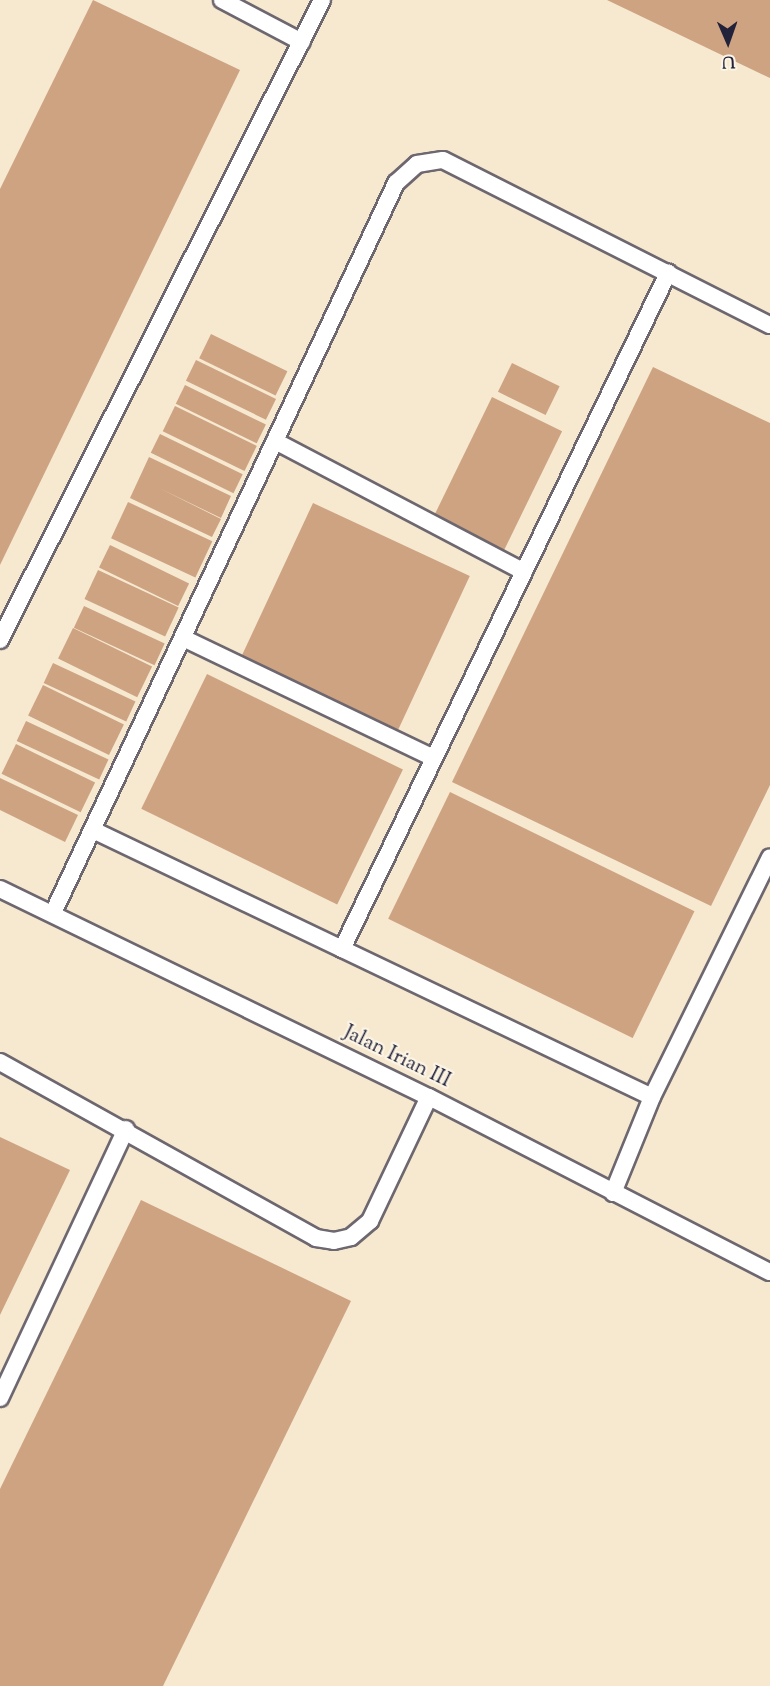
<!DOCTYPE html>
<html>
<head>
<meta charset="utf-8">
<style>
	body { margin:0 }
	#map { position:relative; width:770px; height:1686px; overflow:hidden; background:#f7e8d0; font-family:"Sorts Mill Goudy",serif }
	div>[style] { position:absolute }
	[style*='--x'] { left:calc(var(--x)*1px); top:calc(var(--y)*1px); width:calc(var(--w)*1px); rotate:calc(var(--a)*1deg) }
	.building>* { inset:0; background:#cda381; transform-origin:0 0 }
	.roads { filter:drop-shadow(2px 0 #6d676f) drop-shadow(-2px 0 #6d676f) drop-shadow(0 2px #6d676f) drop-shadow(0 -2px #6d676f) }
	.lane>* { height:16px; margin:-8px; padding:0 8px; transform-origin:8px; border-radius:8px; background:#fff }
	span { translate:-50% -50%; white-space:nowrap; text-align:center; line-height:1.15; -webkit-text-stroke:4.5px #fcf5e5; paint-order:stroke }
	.street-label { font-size:21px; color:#22223b }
	.north { position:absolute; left:698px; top:12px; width:60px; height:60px; -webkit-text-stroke:4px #fcf5e5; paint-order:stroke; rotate:178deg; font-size:16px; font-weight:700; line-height:24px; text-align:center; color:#22223b }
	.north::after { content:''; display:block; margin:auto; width:21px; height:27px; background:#22223b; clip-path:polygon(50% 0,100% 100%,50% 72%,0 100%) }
</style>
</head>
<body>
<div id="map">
	<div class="building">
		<div style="clip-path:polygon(93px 0,240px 70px,0 565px,0 189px)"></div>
		<div style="clip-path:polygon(607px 0,770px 0,770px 78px)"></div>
		<div style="left:211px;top:334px;width:85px;height:27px;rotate:26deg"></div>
		<div style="left:196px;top:360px;width:89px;height:23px;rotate:26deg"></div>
		<div style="left:512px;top:363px;width:53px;height:32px;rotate:26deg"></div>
		<div style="clip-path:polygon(653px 367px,770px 423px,770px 785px,711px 906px,452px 782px)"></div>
		<div style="left:185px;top:385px;width:90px;height:21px;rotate:26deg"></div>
		<div style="left:492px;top:397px;width:78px;height:135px;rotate:26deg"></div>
		<div style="left:175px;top:406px;width:91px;height:28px;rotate:26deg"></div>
		<div style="left:160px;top:434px;width:92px;height:21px;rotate:26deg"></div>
		<div style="clip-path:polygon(149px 457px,231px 496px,221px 518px,159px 488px,221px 519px,212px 537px,130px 498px)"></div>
		<div style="left:128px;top:502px;width:93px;height:40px;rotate:25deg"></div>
		<div style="left:313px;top:503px;width:173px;height:175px;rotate:25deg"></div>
		<div style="left:110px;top:545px;width:88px;height:25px;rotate:26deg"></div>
		<div style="left:98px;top:570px;width:89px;height:32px;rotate:25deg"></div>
		<div style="left:84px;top:606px;width:89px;height:24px;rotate:25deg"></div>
		<div style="left:73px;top:628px;width:88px;height:34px;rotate:26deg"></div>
		<div style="left:53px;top:663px;width:91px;height:22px;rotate:25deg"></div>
		<div style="left:207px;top:674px;width:218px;height:150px;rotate:26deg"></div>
		<div style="left:43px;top:685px;width:90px;height:34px;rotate:26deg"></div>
		<div style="left:26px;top:721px;width:91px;height:22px;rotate:25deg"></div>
		<div style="left:16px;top:744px;width:88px;height:33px;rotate:26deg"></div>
		<div style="clip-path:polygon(0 778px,78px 815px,65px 842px,0 810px)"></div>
		<div style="left:450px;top:792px;width:272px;height:141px;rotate:26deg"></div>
		<div style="clip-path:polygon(0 1137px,70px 1170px,0 1315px)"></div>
		<div style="clip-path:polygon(141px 1200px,351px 1301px,163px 1686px,0 1686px,0 1489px)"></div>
	</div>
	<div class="roads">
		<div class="lane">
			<div style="--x:222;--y:0;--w:90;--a:27.7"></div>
			<div style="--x:275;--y:441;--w:281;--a:27.7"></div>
			<div style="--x:183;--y:638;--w:278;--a:25.6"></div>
			<div style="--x:0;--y:640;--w:716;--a:-63.29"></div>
			<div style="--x:93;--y:830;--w:619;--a:25.53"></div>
			<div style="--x:652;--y:1097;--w:267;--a:-63.8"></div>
			<div style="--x:0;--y:889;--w:477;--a:25.9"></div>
			<div style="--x:429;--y:1097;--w:383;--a:27.2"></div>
			<div style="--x:53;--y:913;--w:807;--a:-64.83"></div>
			<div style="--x:396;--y:183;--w:28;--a:-42"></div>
			<div style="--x:417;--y:164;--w:26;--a:-9"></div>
			<div style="--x:443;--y:160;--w:366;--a:26.8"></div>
			<div style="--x:342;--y:949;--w:751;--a:-64.25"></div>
			<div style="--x:0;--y:1062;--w:362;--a:29.1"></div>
			<div style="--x:316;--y:1238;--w:18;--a:9"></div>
			<div style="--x:334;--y:1241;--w:17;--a:-13"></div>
			<div style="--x:351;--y:1237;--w:25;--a:-40"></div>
			<div style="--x:370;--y:1221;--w:137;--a:-64.6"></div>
			<div style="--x:613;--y:1193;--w:104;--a:-67.9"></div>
			<div style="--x:0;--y:1398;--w:297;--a:-64.9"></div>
		</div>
	</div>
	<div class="street-label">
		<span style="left:397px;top:1057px;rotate:26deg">Jalan Irian III</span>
	</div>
	<div class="north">U</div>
</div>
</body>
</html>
